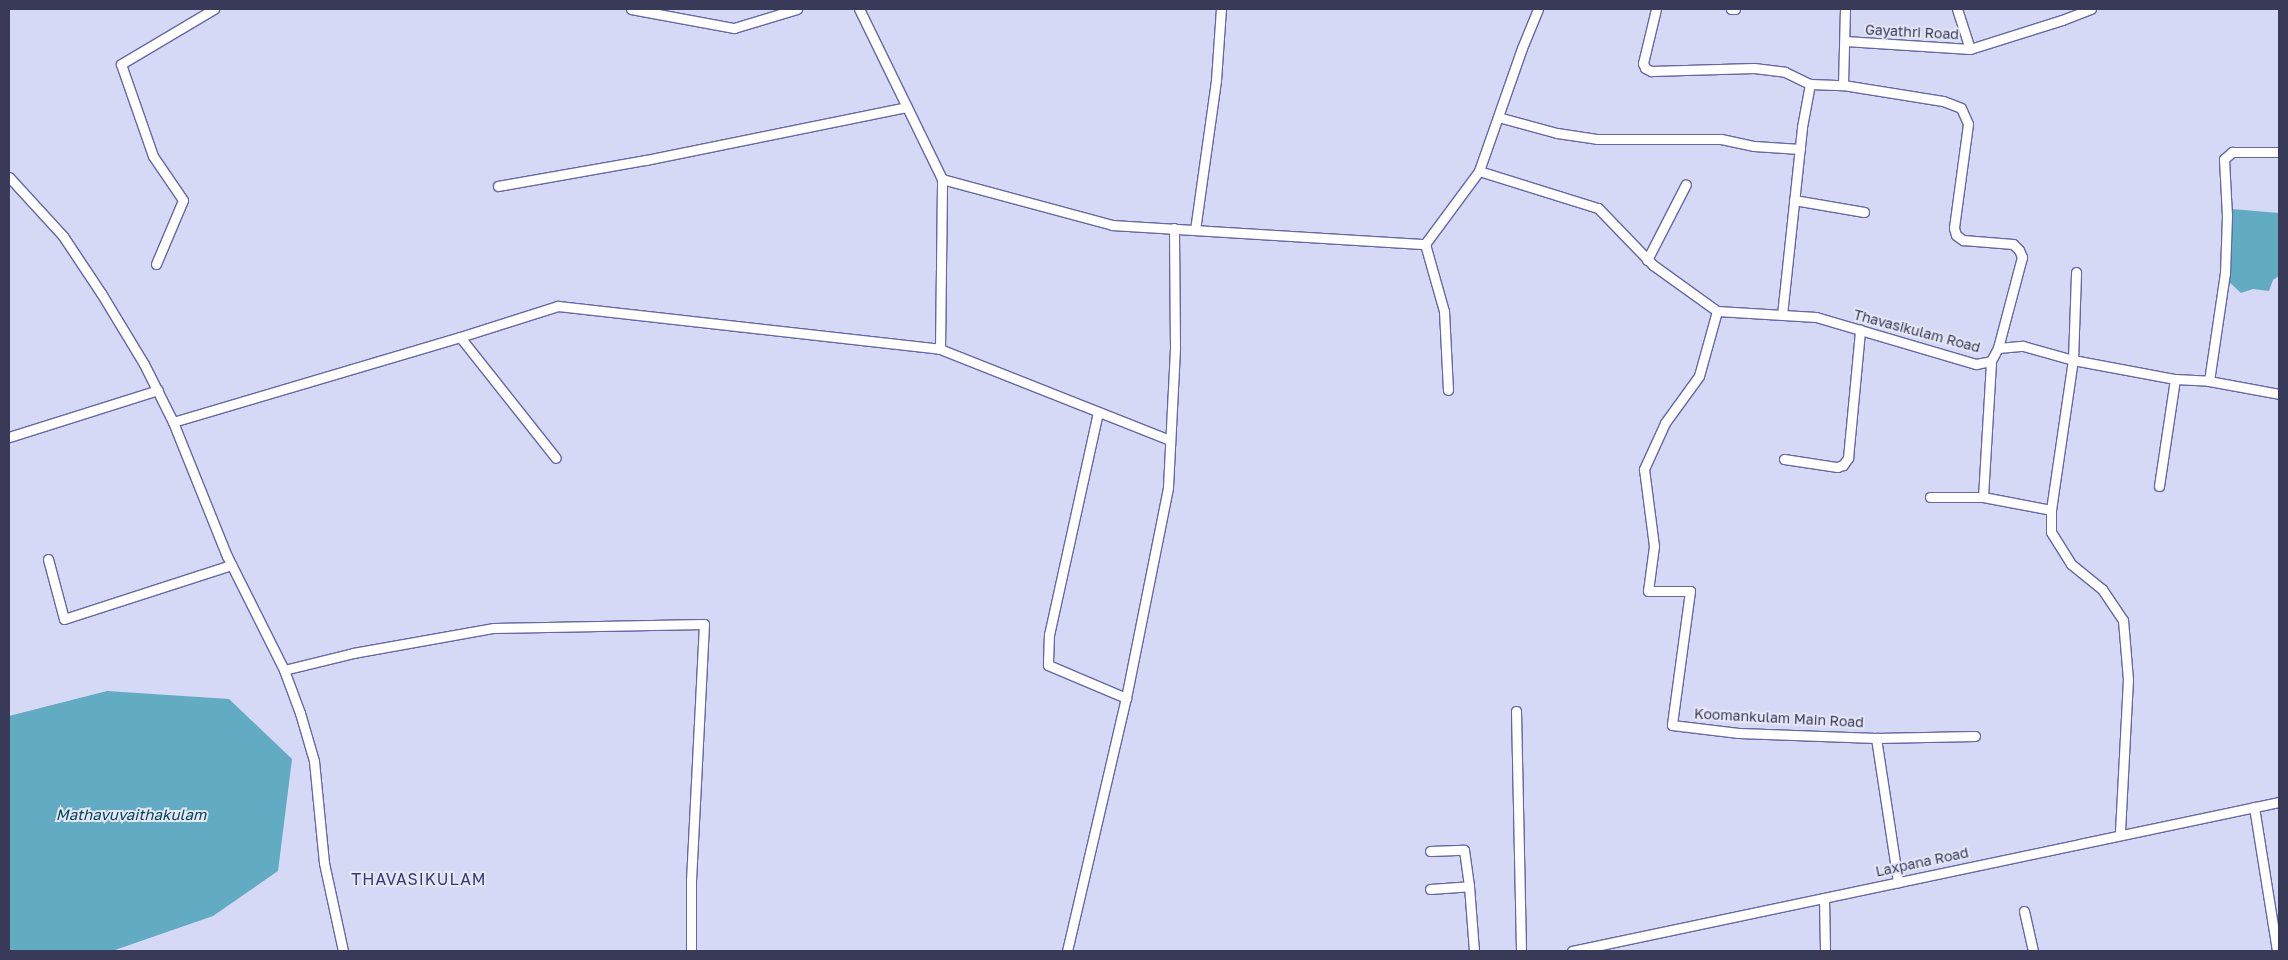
<!DOCTYPE html>
<html>
<head>
<meta charset="utf-8">
<style>
	body { margin:0 }
	#map { position:relative; width:2288px; height:960px; overflow:hidden; background:#d6d9f5; font-family:"Golos Text",sans-serif }
	div>[style] { position:absolute }
	[style*='--x'] { left:calc(var(--x)*1px); top:calc(var(--y)*1px); width:calc(var(--w)*1px); rotate:calc(var(--a)*1deg) }
	.water>* { inset:0; background:#61abc3 }
	.roads { filter:drop-shadow(1px 0 #6567a7) drop-shadow(-1px 0 #6567a7) drop-shadow(0 1px #6567a7) drop-shadow(0 -1px #6567a7) }
	.minor>* { height:9px; margin:-4.5px; padding:0 4.5px; transform-origin:4.5px; border-radius:4.5px; background:#fff }
	span { translate:-50% -50%; white-space:nowrap; text-align:center; line-height:1.15; -webkit-text-stroke:4px #e5e7f6; paint-order:stroke }
	.street-label { font-size:14px; color:#383a57 }
	.water-label { font-size:15px; color:#004556; font-style:italic }
	.quarter-label { font-size:16px; color:#3a3974; letter-spacing:1px }
	.frame { position:absolute; inset:0; border:10px solid #383a57; pointer-events:none }
</style>
</head>
<body>
<div id="map">
	<div class="water">
		<div style="clip-path:polygon(2232px 209px,2279px 213px,2279px 276px,2273px 280px,2269px 291px,2253px 289px,2241px 293px,2227px 280px)"></div>
		<div style="clip-path:polygon(107px 691px,229px 699px,292px 759px,278px 871px,213px 916px,112px 951px,9px 951px,9px 716px)"></div>
	</div>
	<div class="roads">
		<div class="minor">
			<div style="--x:631;--y:9;--w:105;--a:10.5"></div>
			<div style="--x:734;--y:28;--w:66;--a:-16.8"></div>
			<div style="--x:1538;--y:9;--w:42;--a:112.3"></div>
			<div style="--x:1522;--y:48;--w:130;--a:109.3"></div>
			<div style="--x:1479;--y:171;--w:125;--a:17.3"></div>
			<div style="--x:1598;--y:208;--w:79;--a:46"></div>
			<div style="--x:1653;--y:265;--w:79;--a:35.7"></div>
			<div style="--x:1717;--y:311;--w:67;--a:105.5"></div>
			<div style="--x:1699;--y:376;--w:58;--a:125.9"></div>
			<div style="--x:1665;--y:423;--w:51;--a:114.5"></div>
			<div style="--x:1644;--y:469;--w:78;--a:82.6"></div>
			<div style="--x:1654;--y:546;--w:45;--a:97.6"></div>
			<div style="--x:1648;--y:591;--w:42;--a:0"></div>
			<div style="--x:1690;--y:591;--w:135;--a:97.7"></div>
			<div style="--x:1672;--y:725;--w:67;--a:6.8"></div>
			<div style="--x:1739;--y:733;--w:137;--a:2.1"></div>
			<div style="--x:1876;--y:738;--w:99;--a:-1.2"></div>
			<div style="--x:1656;--y:9;--w:56;--a:103.5"></div>
			<div style="--x:1643;--y:63;--w:5;--a:68"></div>
			<div style="--x:1645;--y:68;--w:7;--a:27"></div>
			<div style="--x:1651;--y:71;--w:103;--a:-1.7"></div>
			<div style="--x:1754;--y:68;--w:31;--a:7"></div>
			<div style="--x:1785;--y:72;--w:28;--a:26"></div>
			<div style="--x:1731;--y:9;--w:4;--a:0"></div>
			<div style="--x:1957;--y:9;--w:42;--a:72"></div>
			<div style="--x:1845;--y:41;--w:125;--a:3.7"></div>
			<div style="--x:1970;--y:49;--w:96;--a:-17.5"></div>
			<div style="--x:2062;--y:20;--w:31;--a:-21"></div>
			<div style="--x:1843;--y:85;--w:101;--a:9.1"></div>
			<div style="--x:1943;--y:101;--w:19;--a:21"></div>
			<div style="--x:1961;--y:108;--w:17;--a:66"></div>
			<div style="--x:1968;--y:124;--w:105;--a:97.7"></div>
			<div style="--x:1954;--y:228;--w:7;--a:74"></div>
			<div style="--x:1956;--y:235;--w:9;--a:36"></div>
			<div style="--x:1963;--y:240;--w:50;--a:4.6"></div>
			<div style="--x:2013;--y:244;--w:8;--a:45"></div>
			<div style="--x:2019;--y:250;--w:8;--a:67"></div>
			<div style="--x:2022;--y:257;--w:94;--a:104.8"></div>
			<div style="--x:1498;--y:117;--w:61;--a:15.2"></div>
			<div style="--x:1557;--y:133;--w:40;--a:8.5"></div>
			<div style="--x:1597;--y:139;--w:124;--a:0"></div>
			<div style="--x:1721;--y:139;--w:34;--a:12"></div>
			<div style="--x:1754;--y:146;--w:46;--a:3.7"></div>
			<div style="--x:9;--y:177;--w:80;--a:47.5"></div>
			<div style="--x:63;--y:236;--w:69;--a:56.3"></div>
			<div style="--x:101;--y:293;--w:83;--a:58.8"></div>
			<div style="--x:144;--y:364;--w:65;--a:63.4"></div>
			<div style="--x:173;--y:422;--w:144;--a:68.1"></div>
			<div style="--x:227;--y:556;--w:127;--a:63.4"></div>
			<div style="--x:284;--y:670;--w:46;--a:69.6"></div>
			<div style="--x:300;--y:713;--w:50;--a:73.7"></div>
			<div style="--x:314;--y:761;--w:102;--a:84.4"></div>
			<div style="--x:324;--y:863;--w:90;--a:77.8"></div>
			<div style="--x:942;--y:179;--w:176;--a:15.1"></div>
			<div style="--x:1112;--y:225;--w:314;--a:3.5"></div>
			<div style="--x:1425;--y:244;--w:91;--a:-53.5"></div>
			<div style="--x:498;--y:186;--w:150;--a:-10"></div>
			<div style="--x:646;--y:160;--w:266;--a:-11.5"></div>
			<div style="--x:1794;--y:200;--w:71;--a:9.7"></div>
			<div style="--x:1195;--y:230;--w:151;--a:-82"></div>
			<div style="--x:1216;--y:80;--w:71;--a:-86"></div>
			<div style="--x:1425;--y:244;--w:70;--a:74.2"></div>
			<div style="--x:1444;--y:311;--w:79;--a:87.1"></div>
			<div style="--x:1647;--y:260;--w:85;--a:-62.8"></div>
			<div style="--x:156;--y:264;--w:69;--a:-67.1"></div>
			<div style="--x:183;--y:200;--w:53;--a:-124.3"></div>
			<div style="--x:153;--y:156;--w:97;--a:-109.2"></div>
			<div style="--x:121;--y:64;--w:108;--a:-30.6"></div>
			<div style="--x:1717;--y:311;--w:99;--a:3.5"></div>
			<div style="--x:1816;--y:317;--w:167;--a:16.4"></div>
			<div style="--x:1976;--y:364;--w:15;--a:-11"></div>
			<div style="--x:1991;--y:361;--w:15;--a:-62"></div>
			<div style="--x:1998;--y:348;--w:25;--a:-5"></div>
			<div style="--x:2023;--y:346;--w:52;--a:15.6"></div>
			<div style="--x:2073;--y:360;--w:104;--a:10.6"></div>
			<div style="--x:2175;--y:379;--w:34;--a:3"></div>
			<div style="--x:2209;--y:381;--w:71;--a:10.5"></div>
			<div style="--x:1782;--y:315;--w:189;--a:-83.9"></div>
			<div style="--x:1802;--y:127;--w:44;--a:-79.5"></div>
			<div style="--x:1810;--y:84;--w:33;--a:2"></div>
			<div style="--x:1843;--y:85;--w:76;--a:-88.5"></div>
			<div style="--x:460;--y:337;--w:154;--a:51.6"></div>
			<div style="--x:940;--y:349;--w:247;--a:21.6"></div>
			<div style="--x:2209;--y:381;--w:109;--a:-81.6"></div>
			<div style="--x:2225;--y:273;--w:57;--a:-88"></div>
			<div style="--x:2227;--y:216;--w:57;--a:-93"></div>
			<div style="--x:2224;--y:159;--w:11;--a:-41"></div>
			<div style="--x:2232;--y:152;--w:47;--a:0"></div>
			<div style="--x:1098;--y:412;--w:227;--a:102.4"></div>
			<div style="--x:1049;--y:634;--w:31;--a:92"></div>
			<div style="--x:1048;--y:665;--w:85;--a:22.9"></div>
			<div style="--x:173;--y:422;--w:299;--a:-16.5"></div>
			<div style="--x:460;--y:337;--w:103;--a:-17.6"></div>
			<div style="--x:558;--y:306;--w:384;--a:6.4"></div>
			<div style="--x:940;--y:349;--w:170;--a:-89.3"></div>
			<div style="--x:942;--y:179;--w:189;--a:-116"></div>
			<div style="--x:9;--y:437;--w:156;--a:-17.5"></div>
			<div style="--x:1784;--y:459;--w:54;--a:8.6"></div>
			<div style="--x:1837;--y:467;--w:6;--a:-18"></div>
			<div style="--x:1843;--y:465;--w:9;--a:-54"></div>
			<div style="--x:1848;--y:458;--w:129;--a:-84.6"></div>
			<div style="--x:2159;--y:486;--w:108;--a:-81.5"></div>
			<div style="--x:1930;--y:497;--w:53;--a:0"></div>
			<div style="--x:1983;--y:497;--w:69;--a:10.8"></div>
			<div style="--x:2051;--y:510;--w:22;--a:90"></div>
			<div style="--x:2051;--y:532;--w:38;--a:58"></div>
			<div style="--x:2071;--y:564;--w:40;--a:39"></div>
			<div style="--x:2102;--y:589;--w:37;--a:56"></div>
			<div style="--x:2123;--y:620;--w:59;--a:85.2"></div>
			<div style="--x:2128;--y:679;--w:155;--a:93"></div>
			<div style="--x:1983;--y:497;--w:136;--a:-86.6"></div>
			<div style="--x:2051;--y:510;--w:152;--a:-81.7"></div>
			<div style="--x:2073;--y:360;--w:88;--a:-88"></div>
			<div style="--x:48;--y:559;--w:62;--a:75.1"></div>
			<div style="--x:64;--y:619;--w:176;--a:-17.9"></div>
			<div style="--x:284;--y:670;--w:71;--a:-13.8"></div>
			<div style="--x:353;--y:653;--w:143;--a:-10.1"></div>
			<div style="--x:494;--y:628;--w:210;--a:-1.1"></div>
			<div style="--x:704;--y:624;--w:256;--a:92.9"></div>
			<div style="--x:691;--y:880;--w:71;--a:90"></div>
			<div style="--x:1516;--y:711;--w:240;--a:88.8"></div>
			<div style="--x:1876;--y:738;--w:146;--a:81.3"></div>
			<div style="--x:2254;--y:807;--w:146;--a:80.9"></div>
			<div style="--x:1430;--y:851;--w:34;--a:-2"></div>
			<div style="--x:1464;--y:850;--w:36;--a:82"></div>
			<div style="--x:1430;--y:889;--w:39;--a:-4"></div>
			<div style="--x:1469;--y:886;--w:65;--a:85.6"></div>
			<div style="--x:1824;--y:898;--w:53;--a:88.9"></div>
			<div style="--x:2024;--y:911;--w:41;--a:77.3"></div>
			<div style="--x:1067;--y:951;--w:260;--a:-76.9"></div>
			<div style="--x:1126;--y:698;--w:215;--a:-78.7"></div>
			<div style="--x:1168;--y:487;--w:140;--a:-87.1"></div>
			<div style="--x:1175;--y:347;--w:119;--a:-90.5"></div>
			<div style="--x:1572;--y:951;--w:723;--a:-11.9"></div>
		</div>
	</div>
	<div class="street-label">
		<span style="left:1912px;top:32px;rotate:3deg">Gayathri Road</span>
		<span style="left:1917px;top:331px;rotate:15deg">Thavasikulam Road</span>
		<span style="left:1779px;top:718px;rotate:3deg">Koomankulam Main Road</span>
		<span style="left:1922px;top:862px;rotate:-12deg">Laxpana Road</span>
	</div>
	<div class="water-label">
		<span style="left:131px;top:815px">Mathavuvaithakulam</span>
	</div>
	<div class="quarter-label">
		<span style="left:419px;top:879px">THAVASIKULAM</span>
	</div>
	<div class="frame"></div>
</div>
</body>
</html>
